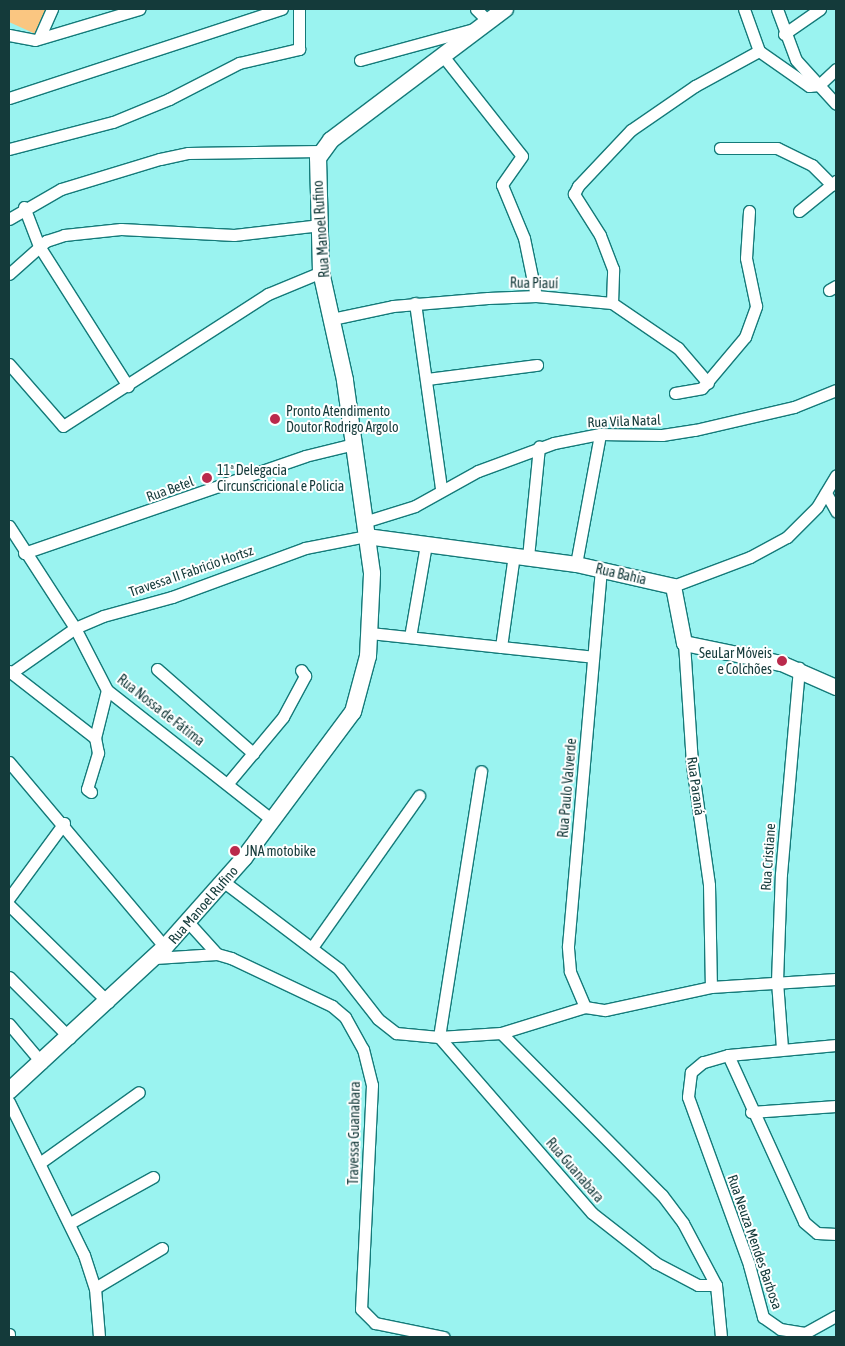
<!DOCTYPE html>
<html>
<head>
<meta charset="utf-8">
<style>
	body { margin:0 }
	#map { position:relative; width:845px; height:1346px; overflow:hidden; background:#9af3f0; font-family:"Asap Condensed",sans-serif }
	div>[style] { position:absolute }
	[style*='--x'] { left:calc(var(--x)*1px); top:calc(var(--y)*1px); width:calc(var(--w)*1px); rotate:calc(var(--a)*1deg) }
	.green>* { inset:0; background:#fac681 }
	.roads { filter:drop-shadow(1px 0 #147a79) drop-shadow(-1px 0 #147a79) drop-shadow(0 1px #147a79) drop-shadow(0 -1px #147a79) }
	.minor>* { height:11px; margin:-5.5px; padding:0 5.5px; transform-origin:5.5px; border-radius:5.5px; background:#fff }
	.tertiary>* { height:15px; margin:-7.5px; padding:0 7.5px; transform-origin:7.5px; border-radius:7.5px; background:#fff }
	.secondary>* { height:16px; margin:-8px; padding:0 8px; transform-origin:8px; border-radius:8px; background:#fff }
	.dots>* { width:14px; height:14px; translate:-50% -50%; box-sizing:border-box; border:2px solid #fff; border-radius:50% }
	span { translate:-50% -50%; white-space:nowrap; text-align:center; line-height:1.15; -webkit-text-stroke:4px #fff; paint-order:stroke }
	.street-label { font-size:14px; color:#143a3a }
	.poi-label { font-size:14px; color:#143a3a }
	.left { translate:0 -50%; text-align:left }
	.right { translate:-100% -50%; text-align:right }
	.frame { position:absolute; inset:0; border:10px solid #143a3a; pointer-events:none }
</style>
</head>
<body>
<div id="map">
	<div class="green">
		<div style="clip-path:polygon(9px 9px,52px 9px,40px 36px,9px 22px)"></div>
	</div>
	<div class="roads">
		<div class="minor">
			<div style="--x:476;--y:9;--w:17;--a:45"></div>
			<div style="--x:744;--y:9;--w:45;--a:70.3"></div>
			<div style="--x:777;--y:9;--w:54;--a:69.6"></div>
			<div style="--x:796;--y:60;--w:59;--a:47.7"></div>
			<div style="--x:784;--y:34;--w:44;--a:-34.8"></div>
			<div style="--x:9;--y:35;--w:26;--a:11"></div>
			<div style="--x:35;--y:40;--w:109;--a:-16.6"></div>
			<div style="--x:40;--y:36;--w:30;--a:-66"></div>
			<div style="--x:443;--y:56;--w:127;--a:51.7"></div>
			<div style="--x:522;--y:156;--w:35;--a:125"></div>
			<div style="--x:502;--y:185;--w:57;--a:67.5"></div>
			<div style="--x:524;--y:238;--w:59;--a:78.3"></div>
			<div style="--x:360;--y:60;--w:118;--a:-15.2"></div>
			<div style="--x:9;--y:98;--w:287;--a:-18.1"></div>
			<div style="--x:720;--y:148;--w:57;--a:0"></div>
			<div style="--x:777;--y:148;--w:39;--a:26"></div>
			<div style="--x:812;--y:165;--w:28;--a:45"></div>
			<div style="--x:9;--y:149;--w:107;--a:-14.6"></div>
			<div style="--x:113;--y:122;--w:61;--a:-22.3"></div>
			<div style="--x:169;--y:99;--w:79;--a:-27.2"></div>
			<div style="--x:239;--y:63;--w:62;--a:-13.1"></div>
			<div style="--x:299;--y:49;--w:40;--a:-90"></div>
			<div style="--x:24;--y:207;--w:42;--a:69"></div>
			<div style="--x:39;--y:246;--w:166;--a:57.6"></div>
			<div style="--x:799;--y:211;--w:48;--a:-39"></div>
			<div style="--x:9;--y:219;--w:60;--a:-30"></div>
			<div style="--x:61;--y:189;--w:103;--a:-16.9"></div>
			<div style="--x:160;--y:159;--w:29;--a:-12"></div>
			<div style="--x:188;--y:153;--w:133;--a:-0.9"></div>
			<div style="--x:9;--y:274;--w:50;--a:-41.7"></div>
			<div style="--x:46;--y:241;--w:19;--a:-18"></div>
			<div style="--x:64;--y:235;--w:57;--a:-6"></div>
			<div style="--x:121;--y:229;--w:113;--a:3"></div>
			<div style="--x:234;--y:235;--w:87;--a:-6.6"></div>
			<div style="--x:829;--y:290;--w:8;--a:-30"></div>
			<div style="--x:415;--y:303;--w:187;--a:82"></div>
			<div style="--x:612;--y:303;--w:34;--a:-88"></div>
			<div style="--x:613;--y:269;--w:36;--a:-111"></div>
			<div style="--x:600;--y:235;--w:49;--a:-122.4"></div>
			<div style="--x:574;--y:194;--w:9;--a:-63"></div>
			<div style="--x:578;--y:186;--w:77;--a:-46.6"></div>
			<div style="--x:631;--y:130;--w:78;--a:-34.5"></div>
			<div style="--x:695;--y:86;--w:73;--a:-28.7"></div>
			<div style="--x:759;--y:51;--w:61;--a:35"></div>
			<div style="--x:809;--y:86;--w:10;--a:-6"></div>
			<div style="--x:819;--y:85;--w:23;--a:-43"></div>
			<div style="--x:332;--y:319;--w:62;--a:-12"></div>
			<div style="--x:393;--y:306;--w:95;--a:-4.8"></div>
			<div style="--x:488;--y:298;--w:48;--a:-2.4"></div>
			<div style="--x:536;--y:296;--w:76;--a:5.3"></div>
			<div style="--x:612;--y:303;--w:80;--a:34.3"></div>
			<div style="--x:678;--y:348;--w:46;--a:49.4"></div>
			<div style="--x:9;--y:364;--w:82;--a:48.9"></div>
			<div style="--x:63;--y:426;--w:244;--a:-32.8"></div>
			<div style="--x:268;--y:294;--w:57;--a:-22.5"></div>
			<div style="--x:427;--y:379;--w:111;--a:-7.3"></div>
			<div style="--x:675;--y:393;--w:27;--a:-10"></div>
			<div style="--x:702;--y:388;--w:67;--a:-49.9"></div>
			<div style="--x:745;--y:337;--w:33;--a:-70"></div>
			<div style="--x:756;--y:306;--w:49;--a:-101.8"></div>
			<div style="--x:746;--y:258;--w:47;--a:-86.3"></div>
			<div style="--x:826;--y:493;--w:21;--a:61"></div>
			<div style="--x:364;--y:522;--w:53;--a:-17.4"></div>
			<div style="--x:415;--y:506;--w:72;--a:-29.1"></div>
			<div style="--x:478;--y:471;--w:81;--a:-20.2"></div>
			<div style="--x:554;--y:443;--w:47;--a:-11.1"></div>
			<div style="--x:600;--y:434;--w:62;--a:0.9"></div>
			<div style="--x:662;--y:435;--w:33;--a:-9"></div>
			<div style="--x:695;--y:430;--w:102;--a:-13.1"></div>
			<div style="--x:794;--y:407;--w:45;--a:-22"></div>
			<div style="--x:9;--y:526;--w:121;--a:57.1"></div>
			<div style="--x:75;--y:628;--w:70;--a:62.7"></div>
			<div style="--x:107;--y:690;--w:210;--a:38.2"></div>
			<div style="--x:24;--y:553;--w:297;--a:-19"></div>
			<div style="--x:305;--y:456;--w:50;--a:-13.8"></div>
			<div style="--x:528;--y:557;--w:111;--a:-84.3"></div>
			<div style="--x:576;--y:564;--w:132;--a:-79.5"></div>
			<div style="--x:673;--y:586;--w:82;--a:-20.6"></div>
			<div style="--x:750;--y:557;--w:42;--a:-28.4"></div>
			<div style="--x:787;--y:537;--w:42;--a:-45"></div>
			<div style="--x:817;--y:507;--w:37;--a:-59"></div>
			<div style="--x:370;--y:633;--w:224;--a:6.1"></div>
			<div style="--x:410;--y:637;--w:94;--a:-80.2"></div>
			<div style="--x:684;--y:643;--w:122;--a:86.2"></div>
			<div style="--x:692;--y:765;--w:121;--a:81.9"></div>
			<div style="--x:709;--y:885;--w:102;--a:88.9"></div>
			<div style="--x:501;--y:647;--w:93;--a:-82"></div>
			<div style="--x:157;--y:669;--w:128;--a:41.2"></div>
			<div style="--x:9;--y:671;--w:109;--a:37.9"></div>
			<div style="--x:11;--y:673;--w:78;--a:-35.1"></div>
			<div style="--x:75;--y:628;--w:30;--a:-23"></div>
			<div style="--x:103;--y:616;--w:72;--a:-15.4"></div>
			<div style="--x:172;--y:597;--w:142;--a:-20.2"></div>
			<div style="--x:305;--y:548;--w:62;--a:-11.1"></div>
			<div style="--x:9;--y:762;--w:242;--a:49.9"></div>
			<div style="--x:228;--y:783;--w:86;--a:-50.2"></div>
			<div style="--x:283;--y:717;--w:47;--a:-61.8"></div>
			<div style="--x:305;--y:676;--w:7;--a:-124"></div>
			<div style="--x:91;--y:792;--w:5;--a:-143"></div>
			<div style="--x:87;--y:789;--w:38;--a:-73"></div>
			<div style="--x:98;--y:753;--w:15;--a:-101"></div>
			<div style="--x:95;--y:738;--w:49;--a:-76"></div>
			<div style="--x:224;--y:882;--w:144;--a:37.1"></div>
			<div style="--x:339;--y:969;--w:63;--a:52"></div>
			<div style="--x:378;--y:1019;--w:23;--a:38"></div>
			<div style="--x:396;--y:1033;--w:43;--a:5.3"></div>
			<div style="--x:439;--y:1037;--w:62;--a:-3.7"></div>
			<div style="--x:501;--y:1033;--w:88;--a:-17.2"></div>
			<div style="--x:9;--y:898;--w:93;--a:-53.7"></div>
			<div style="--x:9;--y:905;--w:139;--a:44.4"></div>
			<div style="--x:188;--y:922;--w:43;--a:47.8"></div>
			<div style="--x:313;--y:946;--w:184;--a:-54.8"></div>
			<div style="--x:155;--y:958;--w:62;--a:-3.7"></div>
			<div style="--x:217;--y:954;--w:15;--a:16"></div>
			<div style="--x:231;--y:958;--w:112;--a:25.4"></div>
			<div style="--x:332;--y:1006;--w:17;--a:40"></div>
			<div style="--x:345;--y:1017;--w:37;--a:61"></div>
			<div style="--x:363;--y:1049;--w:37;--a:76"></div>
			<div style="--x:372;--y:1085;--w:224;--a:92.8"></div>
			<div style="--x:361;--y:1309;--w:20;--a:45"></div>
			<div style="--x:375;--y:1323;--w:70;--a:11.5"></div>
			<div style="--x:9;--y:977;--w:86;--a:45"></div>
			<div style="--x:585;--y:1007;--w:39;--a:-113"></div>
			<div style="--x:570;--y:971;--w:25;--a:-95"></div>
			<div style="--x:568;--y:946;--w:378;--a:-85"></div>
			<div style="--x:585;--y:1007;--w:20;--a:9"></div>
			<div style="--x:605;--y:1010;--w:108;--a:-12.2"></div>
			<div style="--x:711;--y:987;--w:125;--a:-3.7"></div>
			<div style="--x:9;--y:1024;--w:51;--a:49.8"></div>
			<div style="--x:501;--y:1033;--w:228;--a:45.2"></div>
			<div style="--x:662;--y:1195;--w:35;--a:53"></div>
			<div style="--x:683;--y:1223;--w:70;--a:62"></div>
			<div style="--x:716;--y:1285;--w:52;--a:84.5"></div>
			<div style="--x:439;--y:1037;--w:233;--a:49"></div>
			<div style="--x:592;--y:1213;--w:81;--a:38"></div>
			<div style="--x:656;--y:1263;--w:47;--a:27.6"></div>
			<div style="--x:698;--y:1285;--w:18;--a:0"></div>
			<div style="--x:439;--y:1037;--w:269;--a:-81"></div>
			<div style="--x:836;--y:1045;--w:108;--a:174.7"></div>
			<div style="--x:728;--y:1055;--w:26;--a:164"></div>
			<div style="--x:703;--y:1062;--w:16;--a:140"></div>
			<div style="--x:691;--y:1072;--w:25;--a:97"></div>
			<div style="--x:688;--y:1097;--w:179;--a:70"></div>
			<div style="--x:749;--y:1265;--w:54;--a:74.9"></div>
			<div style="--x:763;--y:1317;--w:21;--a:35"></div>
			<div style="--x:780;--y:1329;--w:25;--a:9"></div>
			<div style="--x:805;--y:1333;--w:35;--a:-29"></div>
			<div style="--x:782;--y:1048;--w:67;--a:-94.3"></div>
			<div style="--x:777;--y:981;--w:107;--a:-87.9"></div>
			<div style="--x:781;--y:874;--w:207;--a:-85"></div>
			<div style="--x:728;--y:1055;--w:183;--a:65.5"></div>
			<div style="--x:804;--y:1222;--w:17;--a:40"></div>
			<div style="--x:817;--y:1233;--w:19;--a:3"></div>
			<div style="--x:9;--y:1102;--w:170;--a:63.9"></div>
			<div style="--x:84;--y:1255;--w:35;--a:72"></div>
			<div style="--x:95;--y:1288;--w:49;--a:85.3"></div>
			<div style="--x:751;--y:1112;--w:85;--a:-4"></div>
			<div style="--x:41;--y:1162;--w:120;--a:-35.5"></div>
			<div style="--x:70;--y:1223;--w:95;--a:-29"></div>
			<div style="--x:95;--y:1288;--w:78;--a:-30.8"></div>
			<div style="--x:9;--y:1334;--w:3;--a:90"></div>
		</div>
		<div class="tertiary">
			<div style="--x:366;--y:536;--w:212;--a:7.6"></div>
			<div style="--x:576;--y:564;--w:99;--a:12.8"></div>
			<div style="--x:673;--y:586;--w:58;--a:79.1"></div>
			<div style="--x:684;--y:643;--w:99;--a:11.7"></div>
			<div style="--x:781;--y:663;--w:60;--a:23.6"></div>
		</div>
		<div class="secondary">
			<div style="--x:9;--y:1091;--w:212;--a:-42.7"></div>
			<div style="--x:165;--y:947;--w:119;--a:-48.4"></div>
			<div style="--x:244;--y:858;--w:182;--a:-53.3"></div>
			<div style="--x:353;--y:712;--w:58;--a:-75"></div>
			<div style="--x:368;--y:656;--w:83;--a:-87.2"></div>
			<div style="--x:372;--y:573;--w:195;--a:-98"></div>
			<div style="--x:345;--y:380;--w:111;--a:-102.5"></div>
			<div style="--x:321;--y:272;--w:114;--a:-91.5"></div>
			<div style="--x:318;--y:158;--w:22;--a:-54"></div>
			<div style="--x:331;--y:140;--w:218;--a:-37"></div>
		</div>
	</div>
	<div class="dots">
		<div style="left:275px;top:419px;background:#ba2a4c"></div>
		<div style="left:207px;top:478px;background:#ba2a4c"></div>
		<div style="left:782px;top:661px;background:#ba2a4c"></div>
		<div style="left:235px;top:851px;background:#ba2a4c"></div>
	</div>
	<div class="street-label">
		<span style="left:321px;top:229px;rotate:-94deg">Rua Manoel Rufino</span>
		<span style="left:534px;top:283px;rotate:1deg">Rua Piauí</span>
		<span style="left:624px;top:421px;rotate:-2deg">Rua Vila Natal</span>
		<span style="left:170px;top:489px;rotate:-20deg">Rua Betel</span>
		<span style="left:191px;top:571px;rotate:-19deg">Travessa II Fabricio Hortsz</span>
		<span style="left:621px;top:574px;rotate:13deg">Rua Bahia</span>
		<span style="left:161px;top:710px;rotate:38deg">Rua Nossa de Fátima</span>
		<span style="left:696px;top:786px;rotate:82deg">Rua Paraná</span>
		<span style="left:567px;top:788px;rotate:-85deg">Rua Paulo Valverde</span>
		<span style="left:768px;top:857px;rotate:-86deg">Rua Cristiane</span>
		<span style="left:203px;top:905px;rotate:-49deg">Rua Manoel Rufino</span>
		<span style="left:354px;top:1133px;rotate:-89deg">Travessa Guanabara</span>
		<span style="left:575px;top:1170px;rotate:49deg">Rua Guanabara</span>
		<span style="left:755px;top:1242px;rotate:71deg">Rua Neuza Mendes Barbosa</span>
	</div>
	<div class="poi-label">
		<span class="left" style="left:286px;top:419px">Pronto Atendimento<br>Doutor Rodrigo Argolo</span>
		<span class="left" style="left:217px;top:478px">11ª Delegacia<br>Circunscricional e Policia</span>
		<span class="right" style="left:772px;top:661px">SeuLar Móveis<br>e Colchões</span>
		<span class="left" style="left:245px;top:851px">JNA motobike</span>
	</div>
	<div class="frame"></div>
</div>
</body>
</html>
